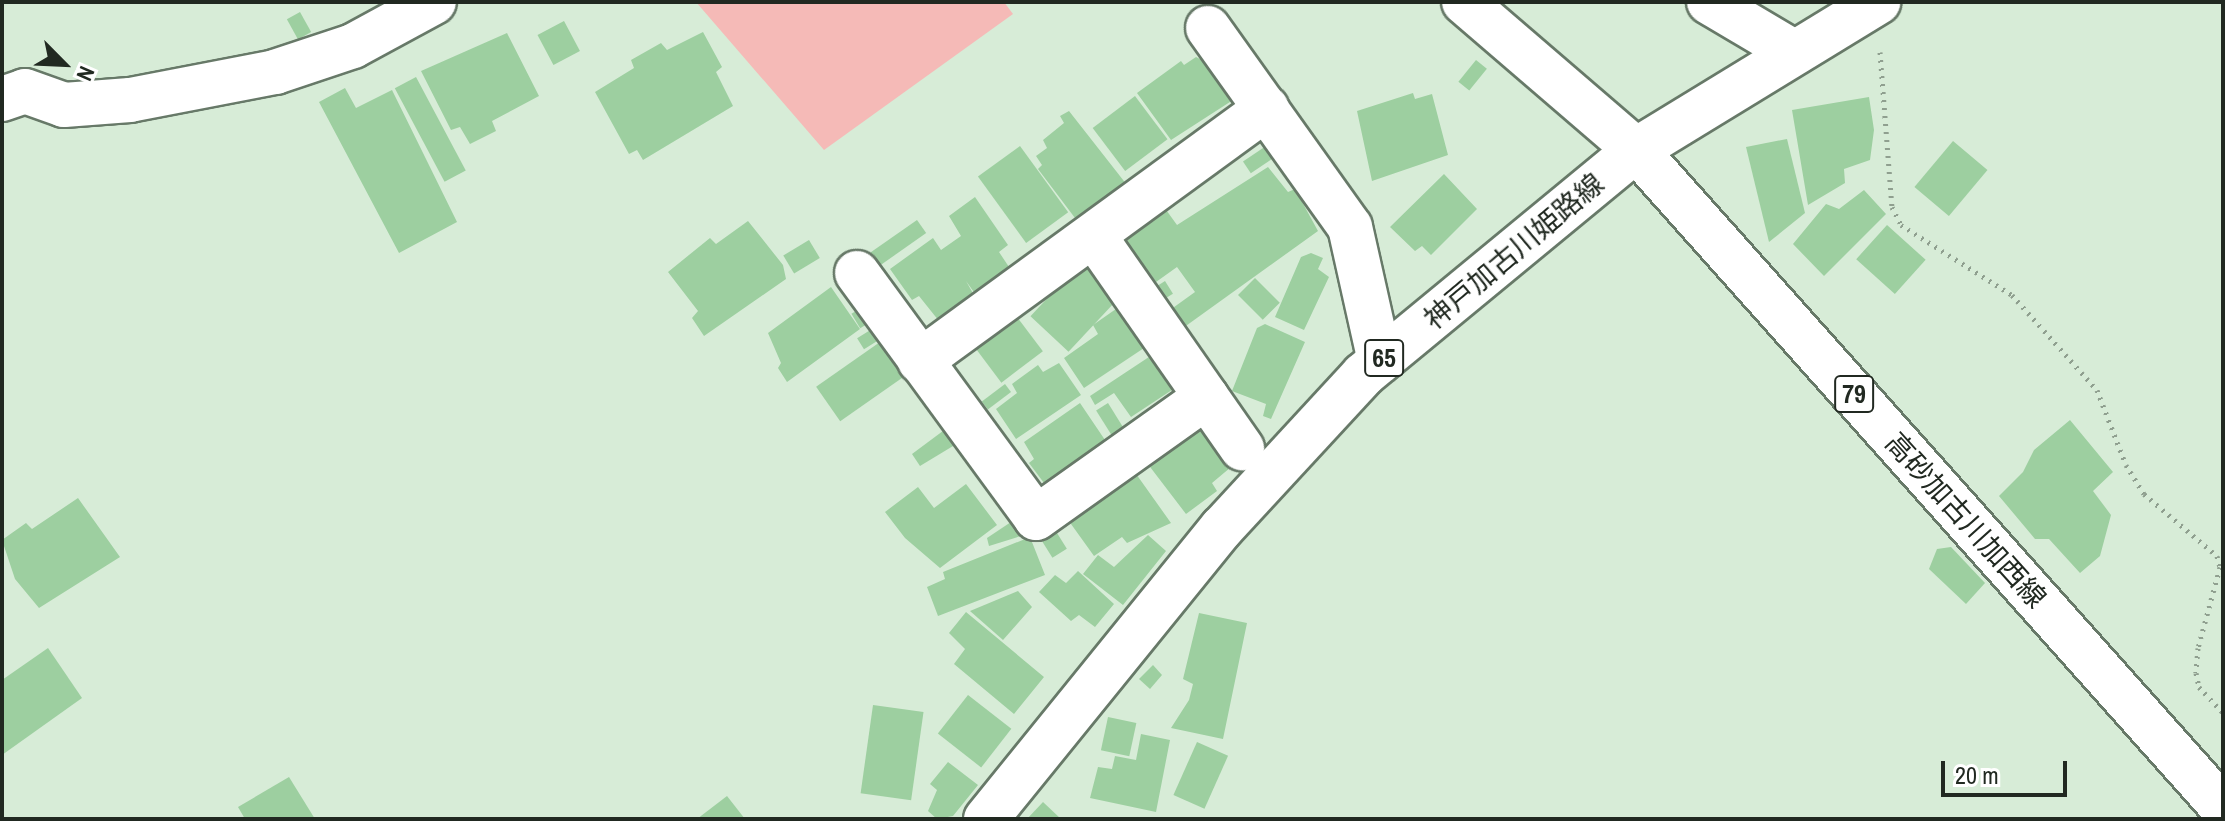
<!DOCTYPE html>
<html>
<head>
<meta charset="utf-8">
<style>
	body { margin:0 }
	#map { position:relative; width:2225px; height:821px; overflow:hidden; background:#d7ecd7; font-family:"Archivo Narrow","Noto Sans JP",sans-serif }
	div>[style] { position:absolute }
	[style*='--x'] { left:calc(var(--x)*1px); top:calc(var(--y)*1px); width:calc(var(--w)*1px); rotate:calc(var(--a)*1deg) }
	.green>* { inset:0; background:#f5bab7 }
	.building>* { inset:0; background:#9dcfa0; transform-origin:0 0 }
	.path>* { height:5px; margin-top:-2.5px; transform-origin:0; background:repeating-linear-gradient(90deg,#8f9f8f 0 2px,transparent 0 8px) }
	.roads { filter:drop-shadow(2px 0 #677968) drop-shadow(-2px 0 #677968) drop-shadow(0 2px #677968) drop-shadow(0 -2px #677968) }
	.minor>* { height:44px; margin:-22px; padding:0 22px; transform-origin:22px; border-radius:22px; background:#fff }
	.primary>* { height:44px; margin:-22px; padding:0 22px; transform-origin:22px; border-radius:22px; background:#fff }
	span { translate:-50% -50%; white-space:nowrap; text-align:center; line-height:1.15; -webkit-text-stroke:8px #fff; paint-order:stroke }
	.shield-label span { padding:2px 6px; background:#fff; border:2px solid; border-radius:6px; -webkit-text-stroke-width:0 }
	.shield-label { font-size:26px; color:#212921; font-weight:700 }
	.street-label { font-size:28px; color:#212921 }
	.frame { position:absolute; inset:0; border:4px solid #212921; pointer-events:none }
	.north { position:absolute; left:24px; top:24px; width:80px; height:80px; -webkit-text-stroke:6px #fff; paint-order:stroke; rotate:114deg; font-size:22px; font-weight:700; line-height:32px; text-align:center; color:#212921 }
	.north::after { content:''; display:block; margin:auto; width:28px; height:36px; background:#212921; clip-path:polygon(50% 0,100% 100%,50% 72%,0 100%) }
	.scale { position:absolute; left:1941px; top:761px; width:126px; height:36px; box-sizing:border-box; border:4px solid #212921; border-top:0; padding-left:10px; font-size:24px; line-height:28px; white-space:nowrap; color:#212921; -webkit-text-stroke:6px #fff; paint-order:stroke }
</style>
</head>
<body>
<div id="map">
	<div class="green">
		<div style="clip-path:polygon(696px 2px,1004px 2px,1013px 14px,824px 150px)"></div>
	</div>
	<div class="building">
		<div style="left:300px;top:12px;width:23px;height:15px;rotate:61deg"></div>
		<div style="left:564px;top:21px;width:34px;height:30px;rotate:62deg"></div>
		<div style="clip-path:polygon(703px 32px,722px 67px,716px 72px,733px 106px,643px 160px,637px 150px,629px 154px,595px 92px,634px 68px,631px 60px,661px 43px,667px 50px)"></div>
		<div style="clip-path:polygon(507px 33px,539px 96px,492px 121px,496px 131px,470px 144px,460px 127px,451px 130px,421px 71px)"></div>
		<div style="clip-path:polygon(1196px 57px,1208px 63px,1233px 100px,1171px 140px,1137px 93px,1181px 61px,1184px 65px)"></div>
		<div style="left:1476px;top:60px;width:14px;height:28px;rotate:39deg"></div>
		<div style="left:416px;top:77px;width:106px;height:24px;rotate:62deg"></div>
		<div style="clip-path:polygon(345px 88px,356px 108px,392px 90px,457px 222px,399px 253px,319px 102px)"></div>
		<div style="clip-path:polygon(1413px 93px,1415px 99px,1432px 94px,1448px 155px,1372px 181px,1357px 111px)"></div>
		<div style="left:1135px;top:96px;width:54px;height:53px;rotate:53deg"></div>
		<div style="clip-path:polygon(1869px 97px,1874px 130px,1870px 160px,1844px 169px,1845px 183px,1808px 205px,1792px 110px)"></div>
		<div style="clip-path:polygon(1069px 111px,1127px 185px,1075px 218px,1038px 169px,1042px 165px,1036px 156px,1047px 148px,1043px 140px,1064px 123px,1060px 116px)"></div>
		<div style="clip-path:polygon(1787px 139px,1805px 213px,1769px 242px,1746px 147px)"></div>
		<div style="left:1953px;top:141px;width:45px;height:60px;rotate:40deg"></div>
		<div style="left:1272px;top:142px;width:14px;height:35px;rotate:56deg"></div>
		<div style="left:1020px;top:146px;width:82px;height:52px;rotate:54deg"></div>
		<div style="clip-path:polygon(1268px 167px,1288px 192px,1295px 189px,1318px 231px,1183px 328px,1170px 310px,1195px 292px,1177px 267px,1156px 282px,1123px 236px,1164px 207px,1177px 225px)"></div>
		<div style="clip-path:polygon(1444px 174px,1477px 209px,1431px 255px,1422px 246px,1415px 251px,1390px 227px)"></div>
		<div style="clip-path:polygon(1864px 190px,1886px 214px,1824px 276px,1793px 244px,1826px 204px,1839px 209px)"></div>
		<div style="clip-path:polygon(975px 197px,1008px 245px,999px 252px,1011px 270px,976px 295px,966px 281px,974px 295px,939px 321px,919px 296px,912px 300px,890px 269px,933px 238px,941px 250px,961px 236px,949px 216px)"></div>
		<div style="left:917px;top:220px;width:16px;height:59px;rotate:55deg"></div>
		<div style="clip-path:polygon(748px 221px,783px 265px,786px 279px,704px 336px,692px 318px,698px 311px,668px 272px,710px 238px,716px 244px)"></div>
		<div style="left:1887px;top:225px;width:52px;height:46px;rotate:42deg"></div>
		<div style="left:809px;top:240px;width:21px;height:30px;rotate:59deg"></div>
		<div style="clip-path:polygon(1311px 253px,1323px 258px,1318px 269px,1329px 277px,1304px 330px,1275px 317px,1301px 257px)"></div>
		<div style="left:1083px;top:260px;width:52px;height:77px;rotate:43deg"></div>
		<div style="left:1255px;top:278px;width:35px;height:24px;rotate:45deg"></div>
		<div style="left:1165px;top:281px;width:15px;height:13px;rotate:58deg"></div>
		<div style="clip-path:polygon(831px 287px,860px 329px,787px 382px,778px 368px,781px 363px,768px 333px)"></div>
		<div style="clip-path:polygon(1126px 302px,1153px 342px,1084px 388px,1064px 358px,1098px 334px,1093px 325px)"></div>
		<div style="left:866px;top:305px;width:17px;height:17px;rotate:59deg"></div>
		<div style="left:1017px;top:317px;width:43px;height:52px;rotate:53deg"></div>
		<div style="left:880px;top:324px;width:13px;height:27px;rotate:58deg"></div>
		<div style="clip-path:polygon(1265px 324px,1305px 342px,1271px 419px,1263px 416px,1266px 404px,1232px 391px,1257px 328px)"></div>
		<div style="left:880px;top:342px;width:42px;height:78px;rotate:55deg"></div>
		<div style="clip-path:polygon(1158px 351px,1181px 384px,1131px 417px,1114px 393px,1095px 405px,1090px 396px)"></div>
		<div style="clip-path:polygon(1059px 363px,1081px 395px,1016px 439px,996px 409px,1017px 393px,1012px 384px,1038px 365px,1043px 372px)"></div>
		<div style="left:1005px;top:384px;width:10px;height:29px;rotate:53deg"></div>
		<div style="clip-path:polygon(1080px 403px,1105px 440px,1044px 483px,1029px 463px,1034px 459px,1024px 442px)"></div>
		<div style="left:1108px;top:403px;width:32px;height:14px;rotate:58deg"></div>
		<div style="clip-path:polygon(1205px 419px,1237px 462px,1212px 483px,1217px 491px,1186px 514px,1144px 459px)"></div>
		<div style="clip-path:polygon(2070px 420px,2113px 472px,2093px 491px,2111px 515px,2100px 556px,2080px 573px,2049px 539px,2035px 539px,1999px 496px,2023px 472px,2034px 450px)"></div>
		<div style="clip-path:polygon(951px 425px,963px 440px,920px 466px,912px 454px)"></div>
		<div style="clip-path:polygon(1134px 471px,1171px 523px,1127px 543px,1122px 537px,1094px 556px,1066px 517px)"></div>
		<div style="clip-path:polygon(966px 484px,997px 525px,940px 568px,905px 538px,885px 512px,918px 487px,934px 508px)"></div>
		<div style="clip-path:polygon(78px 498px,120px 557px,39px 608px,15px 579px,2px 540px,26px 523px,32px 529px)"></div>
		<div style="clip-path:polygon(1017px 518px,1024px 535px,989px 546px,987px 538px)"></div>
		<div style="left:1052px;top:525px;width:28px;height:17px;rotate:58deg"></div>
		<div style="clip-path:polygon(1148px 535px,1166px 551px,1123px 605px,1083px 574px,1098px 555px,1114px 567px)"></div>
		<div style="clip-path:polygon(1030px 537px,1045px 575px,938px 616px,927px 587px,945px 579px,943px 572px)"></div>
		<div style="clip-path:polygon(1951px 547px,1985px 583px,1966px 604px,1929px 569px,1937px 549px)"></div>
		<div style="clip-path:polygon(1078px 571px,1114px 604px,1095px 627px,1079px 615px,1071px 621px,1039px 592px,1055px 575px,1066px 583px)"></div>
		<div style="clip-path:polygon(1018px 591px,1032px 607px,1003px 640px,970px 611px)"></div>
		<div style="clip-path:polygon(966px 612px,1044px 677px,1014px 714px,954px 664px,965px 649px,949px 633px)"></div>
		<div style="clip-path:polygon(1199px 613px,1247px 623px,1223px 739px,1171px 728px,1189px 700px,1193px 684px,1183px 679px)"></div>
		<div style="clip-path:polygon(48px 648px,82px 698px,2px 755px,2px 680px)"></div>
		<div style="clip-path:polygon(1153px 665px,1162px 675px,1150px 689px,1139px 679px)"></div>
		<div style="left:968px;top:695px;width:55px;height:49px;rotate:38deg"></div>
		<div style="left:873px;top:705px;width:51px;height:89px;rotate:8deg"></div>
		<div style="left:1108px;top:717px;width:29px;height:34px;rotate:12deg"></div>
		<div style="clip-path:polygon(1141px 734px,1170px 740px,1156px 812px,1090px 798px,1098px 767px,1112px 769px,1115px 756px,1136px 760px)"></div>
		<div style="left:1197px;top:742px;width:34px;height:58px;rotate:24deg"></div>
		<div style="clip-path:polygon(948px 762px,978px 785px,953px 816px,937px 819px,928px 811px,937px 790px,930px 784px)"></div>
		<div style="clip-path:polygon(289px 777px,315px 819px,245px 819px,238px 807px)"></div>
		<div style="clip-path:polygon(727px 796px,745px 819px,697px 819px)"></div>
		<div style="clip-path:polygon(1043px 802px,1061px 819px,1027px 819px)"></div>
	</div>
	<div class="path">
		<div style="--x:1880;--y:52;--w:155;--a:85.6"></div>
		<div style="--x:1892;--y:207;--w:20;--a:63"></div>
		<div style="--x:1901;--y:225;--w:131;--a:32.2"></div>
		<div style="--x:2012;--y:295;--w:127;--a:48.2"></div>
		<div style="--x:2097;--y:390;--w:80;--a:68.9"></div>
		<div style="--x:2126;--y:465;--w:34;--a:58"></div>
		<div style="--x:2144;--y:494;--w:96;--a:40.3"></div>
		<div style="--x:2217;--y:556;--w:11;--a:75"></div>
		<div style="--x:2220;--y:567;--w:84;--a:105.2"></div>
		<div style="--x:2198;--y:648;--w:25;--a:95"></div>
		<div style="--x:2196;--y:673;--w:14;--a:78"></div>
		<div style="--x:2199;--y:687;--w:35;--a:47"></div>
	</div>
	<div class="roads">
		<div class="minor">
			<div style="--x:1709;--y:2;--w:96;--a:30.6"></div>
			<div style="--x:1208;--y:28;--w:244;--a:54.5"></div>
			<div style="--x:1350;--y:227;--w:137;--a:77.4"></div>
			<div style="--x:2;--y:99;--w:24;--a:-19"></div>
			<div style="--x:25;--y:91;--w:41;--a:19.7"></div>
			<div style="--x:64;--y:105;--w:66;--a:-4.3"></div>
			<div style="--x:130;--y:100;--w:148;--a:-10.9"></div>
			<div style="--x:275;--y:72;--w:82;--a:-18.4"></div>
			<div style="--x:353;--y:46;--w:92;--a:-28.5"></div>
			<div style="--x:1094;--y:236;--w:259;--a:55.1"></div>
			<div style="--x:857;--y:273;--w:303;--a:53.8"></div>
			<div style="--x:1036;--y:518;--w:209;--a:-35.4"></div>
			<div style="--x:920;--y:361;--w:429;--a:-36.1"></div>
		</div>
		<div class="primary">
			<div style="--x:1464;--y:2;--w:227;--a:40.7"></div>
			<div style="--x:1636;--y:150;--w:882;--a:48.26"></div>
			<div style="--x:986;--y:819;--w:375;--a:-51"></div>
			<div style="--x:1222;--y:528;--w:208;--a:-47.3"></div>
			<div style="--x:1363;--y:375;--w:354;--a:-39.5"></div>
			<div style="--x:1636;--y:150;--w:284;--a:-31.4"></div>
		</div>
	</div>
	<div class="shield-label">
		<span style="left:1384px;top:358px">65</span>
		<span style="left:1854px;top:394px">79</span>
	</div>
	<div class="street-label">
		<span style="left:1514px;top:251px;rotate:-40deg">神戸加古川姫路線</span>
		<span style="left:1966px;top:520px;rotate:48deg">高砂加古川加西線</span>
	</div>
	<div class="frame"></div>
	<div class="north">N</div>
	<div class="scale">20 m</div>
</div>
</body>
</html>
